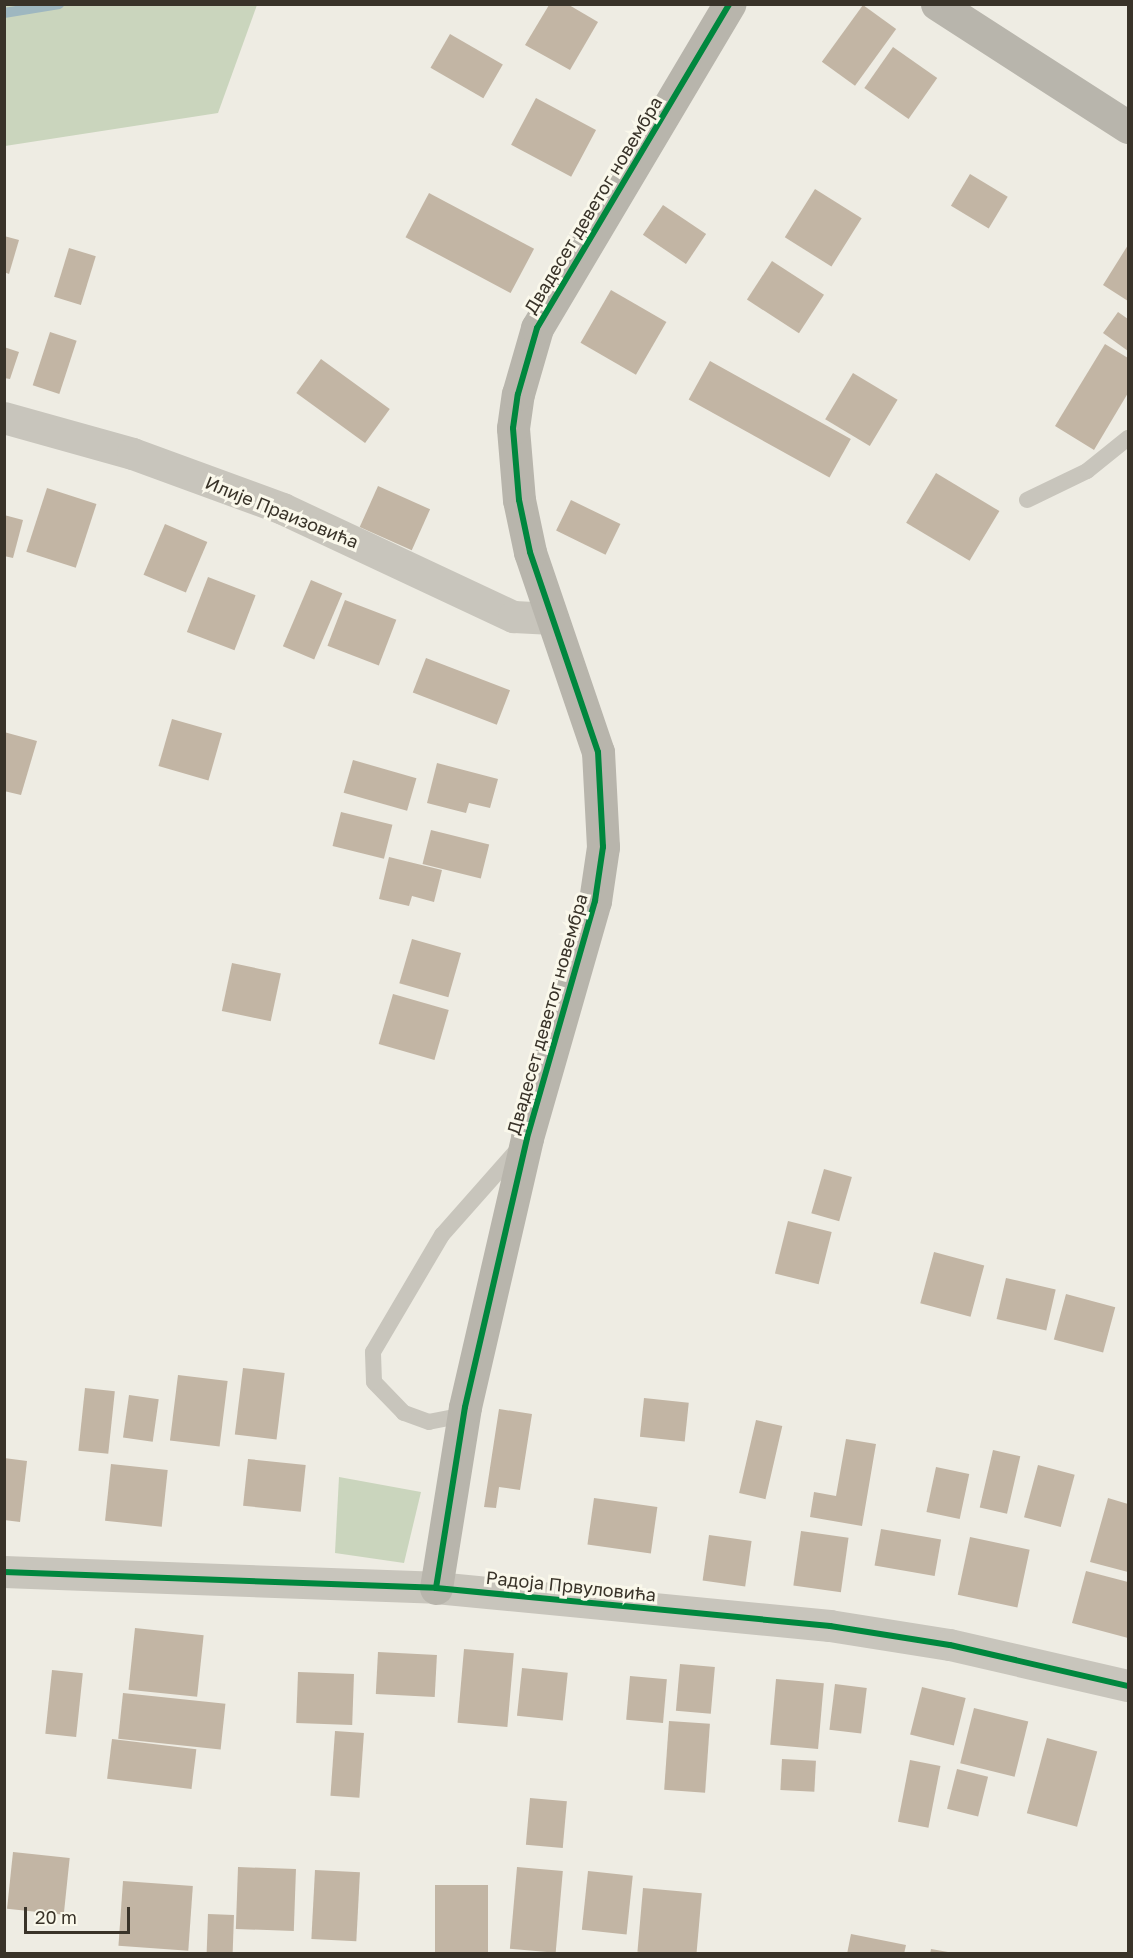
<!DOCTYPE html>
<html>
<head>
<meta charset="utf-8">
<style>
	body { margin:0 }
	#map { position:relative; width:1133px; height:1958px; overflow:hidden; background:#eeece3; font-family:"Golos Text",sans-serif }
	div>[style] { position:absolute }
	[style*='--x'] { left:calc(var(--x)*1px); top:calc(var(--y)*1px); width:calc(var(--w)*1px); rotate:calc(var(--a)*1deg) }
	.green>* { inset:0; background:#cad5bd }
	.stream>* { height:10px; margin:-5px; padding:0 5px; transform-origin:5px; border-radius:5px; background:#9eb7c0 }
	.building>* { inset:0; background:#c2b5a4; transform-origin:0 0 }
	.lane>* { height:16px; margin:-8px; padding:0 8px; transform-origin:8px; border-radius:8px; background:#c8c5bc }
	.street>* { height:32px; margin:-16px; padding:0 16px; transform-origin:16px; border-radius:16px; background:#c8c5bc }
	.secondary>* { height:33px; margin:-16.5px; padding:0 16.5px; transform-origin:16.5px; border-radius:16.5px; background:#b8b5ac }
	.cycleway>* { height:6px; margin:-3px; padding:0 3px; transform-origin:3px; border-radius:3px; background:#00873e }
	span { translate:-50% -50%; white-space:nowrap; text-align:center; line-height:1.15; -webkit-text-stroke:6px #faf8eb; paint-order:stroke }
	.street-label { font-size:18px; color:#393329 }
	.frame { position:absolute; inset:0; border:6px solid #393329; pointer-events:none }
	.scale { position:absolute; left:24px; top:1907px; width:106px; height:27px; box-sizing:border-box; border:3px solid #393329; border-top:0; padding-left:8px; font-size:18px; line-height:21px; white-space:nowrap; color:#393329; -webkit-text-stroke:4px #faf8eb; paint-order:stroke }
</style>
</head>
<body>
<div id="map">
	<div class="green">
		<div style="clip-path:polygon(5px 4px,257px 4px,257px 5px,218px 113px,5px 146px)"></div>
		<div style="clip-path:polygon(339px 1477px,421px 1492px,404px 1563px,335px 1553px)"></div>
	</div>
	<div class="stream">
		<div style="--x:4;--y:13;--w:56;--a:-9.3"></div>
	</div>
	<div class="building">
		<div style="clip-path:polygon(549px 5px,569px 5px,598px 22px,570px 70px,525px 45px)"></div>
		<div style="left:863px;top:5px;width:41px;height:70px;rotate:36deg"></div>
		<div style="left:450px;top:34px;width:61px;height:39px;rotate:30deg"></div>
		<div style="left:893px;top:47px;width:54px;height:50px;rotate:35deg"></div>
		<div style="left:536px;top:98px;width:68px;height:53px;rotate:28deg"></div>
		<div style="left:970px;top:174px;width:44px;height:37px;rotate:31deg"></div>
		<div style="left:815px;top:189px;width:55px;height:57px;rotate:32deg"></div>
		<div style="left:429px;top:193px;width:119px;height:50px;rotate:28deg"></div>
		<div style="left:663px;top:205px;width:52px;height:36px;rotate:34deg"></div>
		<div style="clip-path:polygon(4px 236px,19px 240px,9px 274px,4px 272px)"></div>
		<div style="clip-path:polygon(1128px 245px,1128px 301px,1103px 285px)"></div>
		<div style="left:69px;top:248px;width:28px;height:51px;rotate:17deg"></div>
		<div style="left:772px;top:261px;width:62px;height:46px;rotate:33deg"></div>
		<div style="left:611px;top:290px;width:64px;height:61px;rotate:30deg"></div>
		<div style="clip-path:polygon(1118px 312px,1128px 319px,1128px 351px,1103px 333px)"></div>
		<div style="left:50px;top:332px;width:28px;height:56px;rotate:18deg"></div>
		<div style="clip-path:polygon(1105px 344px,1128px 358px,1128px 393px,1094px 450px,1055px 426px)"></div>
		<div style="clip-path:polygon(4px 347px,19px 352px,10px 379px,4px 378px)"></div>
		<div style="left:321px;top:359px;width:85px;height:42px;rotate:36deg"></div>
		<div style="left:710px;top:361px;width:161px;height:44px;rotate:29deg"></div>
		<div style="left:853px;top:373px;width:52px;height:54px;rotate:31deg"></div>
		<div style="left:936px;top:473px;width:74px;height:58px;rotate:31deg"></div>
		<div style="left:378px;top:486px;width:57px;height:45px;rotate:24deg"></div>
		<div style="left:47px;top:488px;width:52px;height:67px;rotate:18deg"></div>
		<div style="left:571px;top:500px;width:55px;height:34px;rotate:26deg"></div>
		<div style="clip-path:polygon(4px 515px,23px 520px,13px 558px,4px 556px)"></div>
		<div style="left:165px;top:524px;width:46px;height:55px;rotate:23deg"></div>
		<div style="left:208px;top:577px;width:51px;height:59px;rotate:21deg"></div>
		<div style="left:311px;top:580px;width:34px;height:72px;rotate:23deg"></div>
		<div style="left:345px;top:600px;width:55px;height:49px;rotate:21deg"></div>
		<div style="left:426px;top:658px;width:90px;height:37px;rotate:21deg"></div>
		<div style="left:172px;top:719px;width:52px;height:49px;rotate:16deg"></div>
		<div style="clip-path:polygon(4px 732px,37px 741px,21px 795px,4px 791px)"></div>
		<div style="left:353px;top:760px;width:66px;height:34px;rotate:16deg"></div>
		<div style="clip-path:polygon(437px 763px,498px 779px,490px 808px,469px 803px,466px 813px,427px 803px)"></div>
		<div style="left:341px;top:812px;width:53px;height:35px;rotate:14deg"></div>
		<div style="left:431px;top:830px;width:60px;height:35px;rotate:14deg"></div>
		<div style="clip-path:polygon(389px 857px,442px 870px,434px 902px,412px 896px,409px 906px,379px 899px)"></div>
		<div style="left:412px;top:939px;width:51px;height:46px;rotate:16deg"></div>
		<div style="left:232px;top:963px;width:50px;height:49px;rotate:12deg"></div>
		<div style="left:393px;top:994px;width:58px;height:52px;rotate:16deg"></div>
		<div style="left:824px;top:1169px;width:29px;height:46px;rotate:16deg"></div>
		<div style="left:788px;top:1221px;width:45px;height:54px;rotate:14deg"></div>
		<div style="left:934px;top:1252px;width:52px;height:53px;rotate:15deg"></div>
		<div style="left:1006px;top:1278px;width:51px;height:42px;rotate:13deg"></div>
		<div style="left:1066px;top:1294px;width:51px;height:47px;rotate:15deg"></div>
		<div style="left:243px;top:1368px;width:42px;height:67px;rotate:7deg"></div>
		<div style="left:178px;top:1375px;width:50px;height:66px;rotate:7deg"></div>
		<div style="left:85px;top:1388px;width:30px;height:63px;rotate:6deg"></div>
		<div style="left:129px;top:1395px;width:30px;height:43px;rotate:8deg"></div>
		<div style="left:644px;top:1398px;width:45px;height:39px;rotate:6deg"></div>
		<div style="clip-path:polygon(499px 1409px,532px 1414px,520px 1490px,499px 1487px,496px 1508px,484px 1507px)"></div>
		<div style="left:756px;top:1420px;width:27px;height:75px;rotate:13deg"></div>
		<div style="clip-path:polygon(846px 1439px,876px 1444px,862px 1526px,810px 1517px,814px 1492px,836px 1496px)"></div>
		<div style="left:993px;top:1450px;width:28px;height:59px;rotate:13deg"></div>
		<div style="clip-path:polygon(4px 1458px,27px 1461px,20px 1522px,4px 1520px)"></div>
		<div style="left:248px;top:1459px;width:58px;height:47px;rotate:6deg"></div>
		<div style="left:111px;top:1464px;width:57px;height:57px;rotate:6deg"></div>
		<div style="left:1038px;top:1465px;width:38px;height:54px;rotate:15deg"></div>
		<div style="left:936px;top:1467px;width:34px;height:46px;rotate:12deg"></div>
		<div style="left:594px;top:1498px;width:64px;height:47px;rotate:8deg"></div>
		<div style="clip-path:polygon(1108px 1498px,1128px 1504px,1128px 1572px,1090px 1562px)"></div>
		<div style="left:881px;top:1529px;width:61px;height:37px;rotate:10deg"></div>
		<div style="left:801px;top:1531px;width:48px;height:55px;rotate:8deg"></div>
		<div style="left:709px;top:1535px;width:43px;height:46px;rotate:8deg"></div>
		<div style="left:970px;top:1537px;width:61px;height:59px;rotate:12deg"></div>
		<div style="clip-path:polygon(1086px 1571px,1128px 1582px,1128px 1638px,1072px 1623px)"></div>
		<div style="left:135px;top:1628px;width:69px;height:62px;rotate:6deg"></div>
		<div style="left:464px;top:1649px;width:50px;height:74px;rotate:5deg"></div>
		<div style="left:378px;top:1652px;width:59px;height:42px;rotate:3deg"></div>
		<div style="left:680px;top:1664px;width:35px;height:47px;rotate:5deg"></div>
		<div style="left:522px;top:1668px;width:46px;height:48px;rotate:6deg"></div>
		<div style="left:52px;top:1670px;width:31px;height:64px;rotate:6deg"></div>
		<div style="left:298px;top:1672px;width:56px;height:51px;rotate:2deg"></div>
		<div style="left:630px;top:1676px;width:37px;height:44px;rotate:5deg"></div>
		<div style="left:776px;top:1679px;width:48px;height:66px;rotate:5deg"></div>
		<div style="left:835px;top:1684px;width:32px;height:46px;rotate:7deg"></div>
		<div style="left:922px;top:1687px;width:45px;height:49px;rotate:14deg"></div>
		<div style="left:123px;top:1693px;width:103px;height:46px;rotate:6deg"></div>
		<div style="left:974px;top:1708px;width:56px;height:57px;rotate:14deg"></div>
		<div style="left:669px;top:1721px;width:41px;height:69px;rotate:4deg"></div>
		<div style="left:335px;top:1731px;width:29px;height:65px;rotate:4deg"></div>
		<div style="left:1047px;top:1738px;width:52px;height:78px;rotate:15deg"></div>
		<div style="left:112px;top:1739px;width:85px;height:40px;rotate:7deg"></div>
		<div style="left:782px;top:1759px;width:34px;height:31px;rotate:3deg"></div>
		<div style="left:910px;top:1760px;width:31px;height:63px;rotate:11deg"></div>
		<div style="left:957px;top:1769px;width:32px;height:41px;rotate:14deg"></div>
		<div style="left:530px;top:1798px;width:37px;height:47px;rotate:5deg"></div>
		<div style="left:13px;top:1852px;width:57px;height:57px;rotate:6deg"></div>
		<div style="left:238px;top:1867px;width:58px;height:62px;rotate:2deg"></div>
		<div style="left:517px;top:1867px;width:46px;height:82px;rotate:5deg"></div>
		<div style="left:315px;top:1870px;width:45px;height:69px;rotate:3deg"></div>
		<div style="left:588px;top:1871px;width:45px;height:59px;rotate:6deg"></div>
		<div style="left:123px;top:1881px;width:70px;height:65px;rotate:4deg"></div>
		<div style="left:435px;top:1885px;width:53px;height:69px"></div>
		<div style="left:643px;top:1888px;width:59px;height:64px;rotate:5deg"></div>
		<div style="left:208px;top:1914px;width:26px;height:40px;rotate:2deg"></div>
		<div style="clip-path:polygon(851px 1934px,906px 1945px,904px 1954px,847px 1954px)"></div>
		<div style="clip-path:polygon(931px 1949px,948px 1952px,948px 1954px,930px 1954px)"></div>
	</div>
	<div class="lane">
		<div style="--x:1027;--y:500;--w:67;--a:-25.8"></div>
		<div style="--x:1087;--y:471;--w:53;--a:-38.8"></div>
		<div style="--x:463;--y:1408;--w:13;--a:135"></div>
		<div style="--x:454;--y:1417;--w:25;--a:169"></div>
		<div style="--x:429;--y:1422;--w:27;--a:-160"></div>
		<div style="--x:404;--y:1413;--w:43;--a:-134.1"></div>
		<div style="--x:374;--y:1382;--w:30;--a:-92"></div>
		<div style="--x:373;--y:1352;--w:136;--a:-59.5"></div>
		<div style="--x:442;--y:1235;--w:116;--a:-48.5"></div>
	</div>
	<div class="street">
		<div style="--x:4;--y:418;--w:134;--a:15.6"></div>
		<div style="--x:133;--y:454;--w:160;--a:20.1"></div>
		<div style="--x:283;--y:509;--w:255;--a:25.1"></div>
		<div style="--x:514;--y:617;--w:39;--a:3"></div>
		<div style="--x:4;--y:1572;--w:432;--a:2.1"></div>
		<div style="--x:436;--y:1588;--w:396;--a:5.5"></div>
		<div style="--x:830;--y:1626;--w:121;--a:9"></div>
		<div style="--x:950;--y:1645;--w:183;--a:13"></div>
	</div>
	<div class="secondary">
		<div style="--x:937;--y:4;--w:227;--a:32.8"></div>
		<div style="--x:436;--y:1588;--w:183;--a:-80.9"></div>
		<div style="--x:465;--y:1407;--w:276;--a:-77"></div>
		<div style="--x:527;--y:1138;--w:247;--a:-74"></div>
		<div style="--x:595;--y:901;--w:55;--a:-81.6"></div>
		<div style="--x:603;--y:847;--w:95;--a:-93"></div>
		<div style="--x:598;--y:752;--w:211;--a:-108.8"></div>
		<div style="--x:530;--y:552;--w:53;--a:-101.9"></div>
		<div style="--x:519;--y:500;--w:72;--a:-94.8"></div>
		<div style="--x:513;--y:428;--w:34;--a:-82"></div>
		<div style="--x:518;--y:394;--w:69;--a:-73.9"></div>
		<div style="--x:537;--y:328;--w:377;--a:-59.3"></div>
	</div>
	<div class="cycleway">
		<div style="--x:4;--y:1572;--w:432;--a:2.1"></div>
		<div style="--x:436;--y:1588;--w:396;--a:5.5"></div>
		<div style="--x:830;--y:1626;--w:121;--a:9"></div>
		<div style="--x:950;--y:1645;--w:183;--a:13"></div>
		<div style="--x:436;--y:1588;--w:183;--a:-80.9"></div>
		<div style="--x:465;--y:1407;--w:276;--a:-77"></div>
		<div style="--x:527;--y:1138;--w:247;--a:-74"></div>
		<div style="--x:595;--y:901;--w:55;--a:-81.6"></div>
		<div style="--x:603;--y:847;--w:95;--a:-93"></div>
		<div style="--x:598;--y:752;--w:211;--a:-108.8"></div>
		<div style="--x:530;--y:552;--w:53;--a:-101.9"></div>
		<div style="--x:519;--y:500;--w:72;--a:-94.8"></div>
		<div style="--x:513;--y:428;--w:34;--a:-82"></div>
		<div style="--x:518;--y:394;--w:69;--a:-73.9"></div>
		<div style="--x:537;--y:328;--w:377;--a:-59.3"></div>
	</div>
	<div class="street-label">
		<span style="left:593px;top:205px;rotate:-59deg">Двадесет деветог новембра</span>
		<span style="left:282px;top:512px;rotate:22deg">Илије Праизовића</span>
		<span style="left:547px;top:1014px;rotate:-74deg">Двадесет деветог новембра</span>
		<span style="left:571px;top:1586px;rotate:6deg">Радоја Првуловића</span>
	</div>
	<div class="frame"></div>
	<div class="scale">20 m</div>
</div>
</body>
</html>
